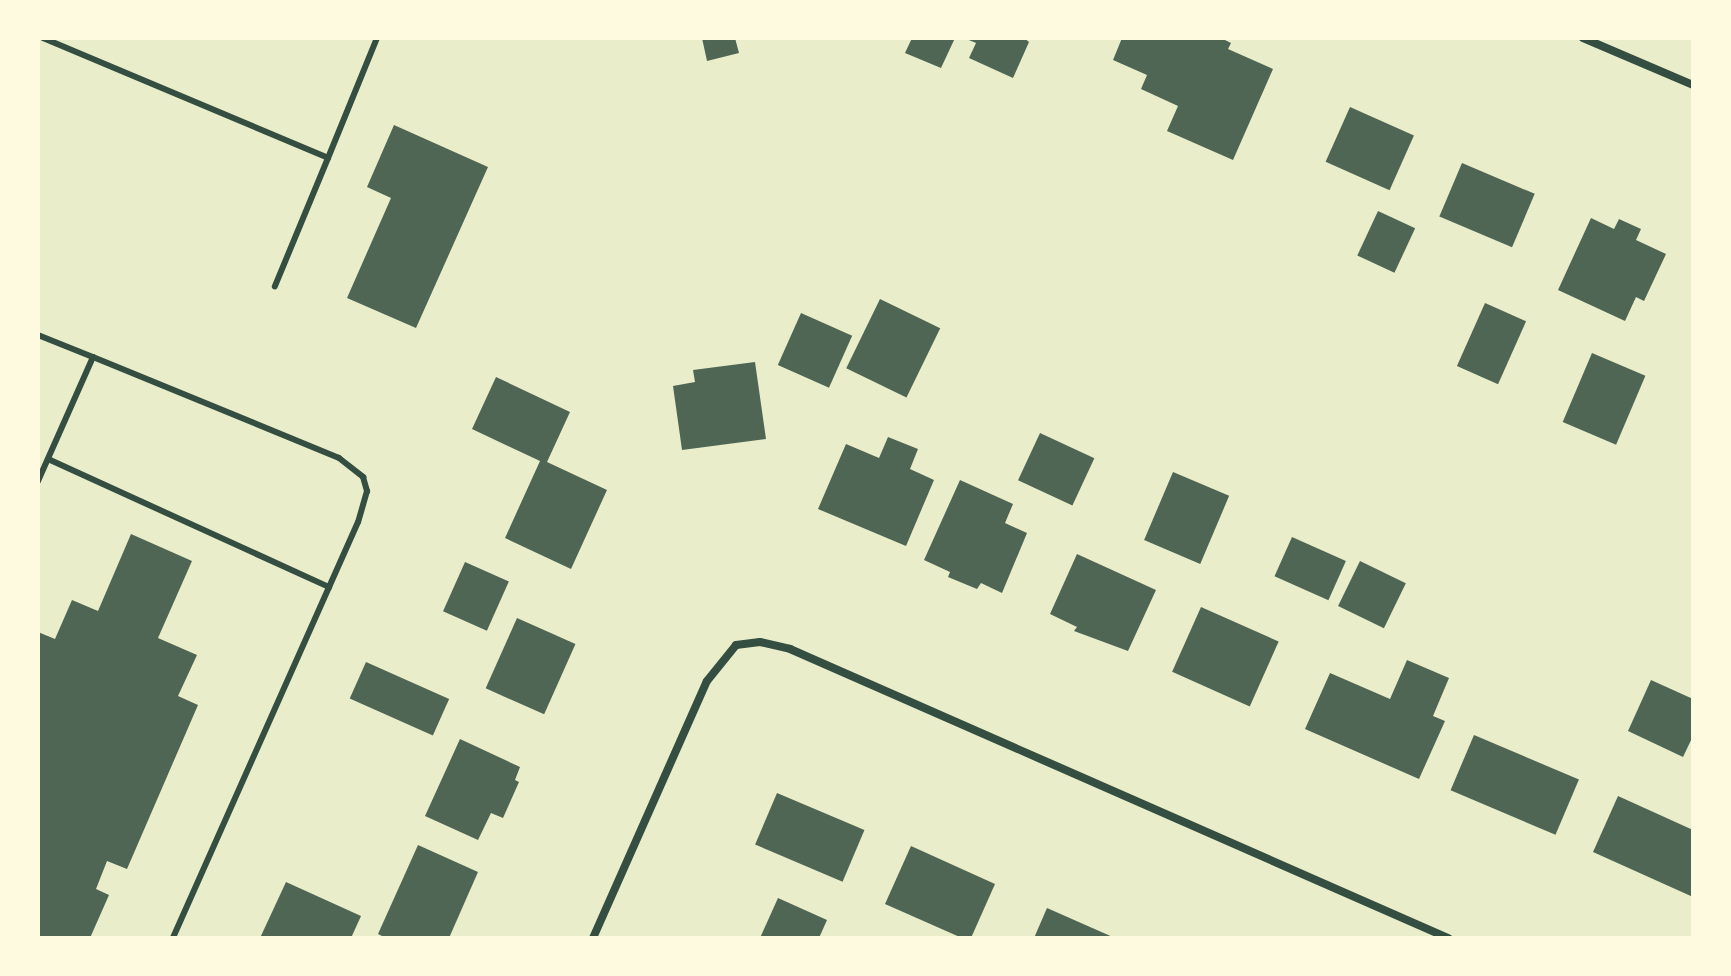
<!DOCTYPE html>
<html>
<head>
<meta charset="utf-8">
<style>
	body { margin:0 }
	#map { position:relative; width:1731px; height:976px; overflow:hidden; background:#e9edc9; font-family:Barlow,sans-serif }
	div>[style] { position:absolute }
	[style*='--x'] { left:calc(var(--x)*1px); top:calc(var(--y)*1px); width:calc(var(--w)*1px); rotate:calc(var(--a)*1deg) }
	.building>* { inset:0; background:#4f6655; transform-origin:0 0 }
	.service>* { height:6px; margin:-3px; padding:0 3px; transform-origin:3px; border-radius:3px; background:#344e41 }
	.minor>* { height:8px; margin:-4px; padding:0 4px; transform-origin:4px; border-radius:4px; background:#344e41 }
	span { translate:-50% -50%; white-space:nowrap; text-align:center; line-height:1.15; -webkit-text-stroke:7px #fefae0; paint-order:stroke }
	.frame { position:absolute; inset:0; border:40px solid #fefae0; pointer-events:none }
</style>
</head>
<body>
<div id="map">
	<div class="building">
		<div style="clip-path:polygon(702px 38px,735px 38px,739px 53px,707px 61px)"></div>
		<div style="clip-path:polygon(912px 38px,955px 38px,941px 68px,905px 53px)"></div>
		<div style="clip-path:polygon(964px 38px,1024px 38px,1029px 42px,1013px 78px,969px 58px,976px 43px)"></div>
		<div style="clip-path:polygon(1122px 38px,1221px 38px,1231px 43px,1228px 49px,1273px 69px,1233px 160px,1167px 131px,1178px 106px,1141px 89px,1147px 75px,1113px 60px)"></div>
		<div style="left:1350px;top:107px;width:70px;height:60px;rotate:24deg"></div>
		<div style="clip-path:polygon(394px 125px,488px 167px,416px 328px,347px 298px,391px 198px,367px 187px)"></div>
		<div style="left:1462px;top:163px;width:79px;height:58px;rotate:23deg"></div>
		<div style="left:1378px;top:211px;width:41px;height:49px;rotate:25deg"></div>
		<div style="clip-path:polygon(1591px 218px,1614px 229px,1619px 219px,1641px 229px,1636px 240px,1666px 254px,1644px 301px,1636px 297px,1625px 321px,1558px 290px)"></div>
		<div style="left:880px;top:299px;width:67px;height:77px;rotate:26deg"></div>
		<div style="left:1485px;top:303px;width:45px;height:69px;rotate:24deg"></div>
		<div style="left:801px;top:313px;width:56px;height:57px;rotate:24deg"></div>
		<div style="left:1592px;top:353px;width:58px;height:75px;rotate:23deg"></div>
		<div style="clip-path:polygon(755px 362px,766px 439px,682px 450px,673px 386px,695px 382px,693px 370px)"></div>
		<div style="clip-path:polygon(496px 377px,570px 412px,547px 462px,607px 490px,571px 569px,505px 538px,540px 461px,472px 429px)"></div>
		<div style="left:1040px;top:433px;width:60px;height:52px;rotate:25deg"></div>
		<div style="clip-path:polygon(888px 437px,918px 449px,910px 469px,934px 480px,906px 546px,818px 509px,846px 444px,879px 458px)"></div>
		<div style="left:1173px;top:472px;width:61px;height:74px;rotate:23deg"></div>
		<div style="clip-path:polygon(960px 480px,1013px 504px,1005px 523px,1027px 533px,1002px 593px,981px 583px,977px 589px,948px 577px,950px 572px,924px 560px)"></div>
		<div style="clip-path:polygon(131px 534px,192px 561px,158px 638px,197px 655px,178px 696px,198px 705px,127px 869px,107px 861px,96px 889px,109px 895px,90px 938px,38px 938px,38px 632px,55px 639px,72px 600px,98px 611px)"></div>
		<div style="left:1292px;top:537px;width:59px;height:43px;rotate:24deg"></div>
		<div style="clip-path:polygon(1077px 554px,1156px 590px,1128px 651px,1074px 631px,1077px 627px,1050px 614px)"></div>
		<div style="left:1360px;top:561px;width:51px;height:50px;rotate:26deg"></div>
		<div style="left:465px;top:562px;width:48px;height:54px;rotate:24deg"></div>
		<div style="left:1201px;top:607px;width:85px;height:71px;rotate:24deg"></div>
		<div style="left:517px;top:618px;width:64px;height:77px;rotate:24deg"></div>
		<div style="clip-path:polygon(1407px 660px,1449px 678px,1433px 716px,1445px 721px,1419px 779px,1305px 729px,1330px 673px,1390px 699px)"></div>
		<div style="left:366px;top:662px;width:91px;height:40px;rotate:24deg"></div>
		<div style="clip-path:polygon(1651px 680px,1693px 699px,1693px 736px,1683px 757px,1628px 731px)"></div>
		<div style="left:1474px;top:735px;width:114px;height:60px;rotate:23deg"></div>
		<div style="clip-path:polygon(460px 739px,520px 767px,515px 780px,519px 782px,503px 818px,491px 813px,478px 840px,425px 816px)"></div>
		<div style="left:777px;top:793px;width:95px;height:56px;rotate:23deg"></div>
		<div style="clip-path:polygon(1618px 796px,1693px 830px,1693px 897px,1593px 852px)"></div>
		<div style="clip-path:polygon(418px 845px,478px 872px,449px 938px,386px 938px,378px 934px)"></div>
		<div style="clip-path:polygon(911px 846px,995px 884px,971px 938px,962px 938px,885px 904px)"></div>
		<div style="clip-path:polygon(286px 882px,361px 916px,351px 938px,260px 938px)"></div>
		<div style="clip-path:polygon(778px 898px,827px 920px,819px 938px,760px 938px)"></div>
		<div style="clip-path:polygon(1047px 908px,1115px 938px,1034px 938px)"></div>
	</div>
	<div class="service">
		<div style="--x:43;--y:38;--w:309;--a:22.8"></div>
		<div style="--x:328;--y:158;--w:139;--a:112.5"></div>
		<div style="--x:328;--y:158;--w:130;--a:-67.8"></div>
		<div style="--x:38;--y:335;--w:59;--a:21.8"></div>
		<div style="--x:93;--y:357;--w:136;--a:113.9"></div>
		<div style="--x:93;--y:357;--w:266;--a:22.3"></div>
		<div style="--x:339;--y:458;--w:31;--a:38"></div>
		<div style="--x:363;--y:477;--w:15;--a:74"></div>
		<div style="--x:367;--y:491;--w:32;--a:106"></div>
		<div style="--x:358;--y:522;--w:455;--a:114"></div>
		<div style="--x:48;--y:459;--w:309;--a:24.5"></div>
	</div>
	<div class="minor">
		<div style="--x:1583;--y:38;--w:120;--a:23.1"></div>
		<div style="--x:593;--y:938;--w:281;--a:-66.1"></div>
		<div style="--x:707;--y:681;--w:46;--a:-51.1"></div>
		<div style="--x:736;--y:645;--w:24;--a:-7"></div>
		<div style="--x:760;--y:642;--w:31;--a:13"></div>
		<div style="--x:790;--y:649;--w:719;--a:23.71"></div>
	</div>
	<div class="frame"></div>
</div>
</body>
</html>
